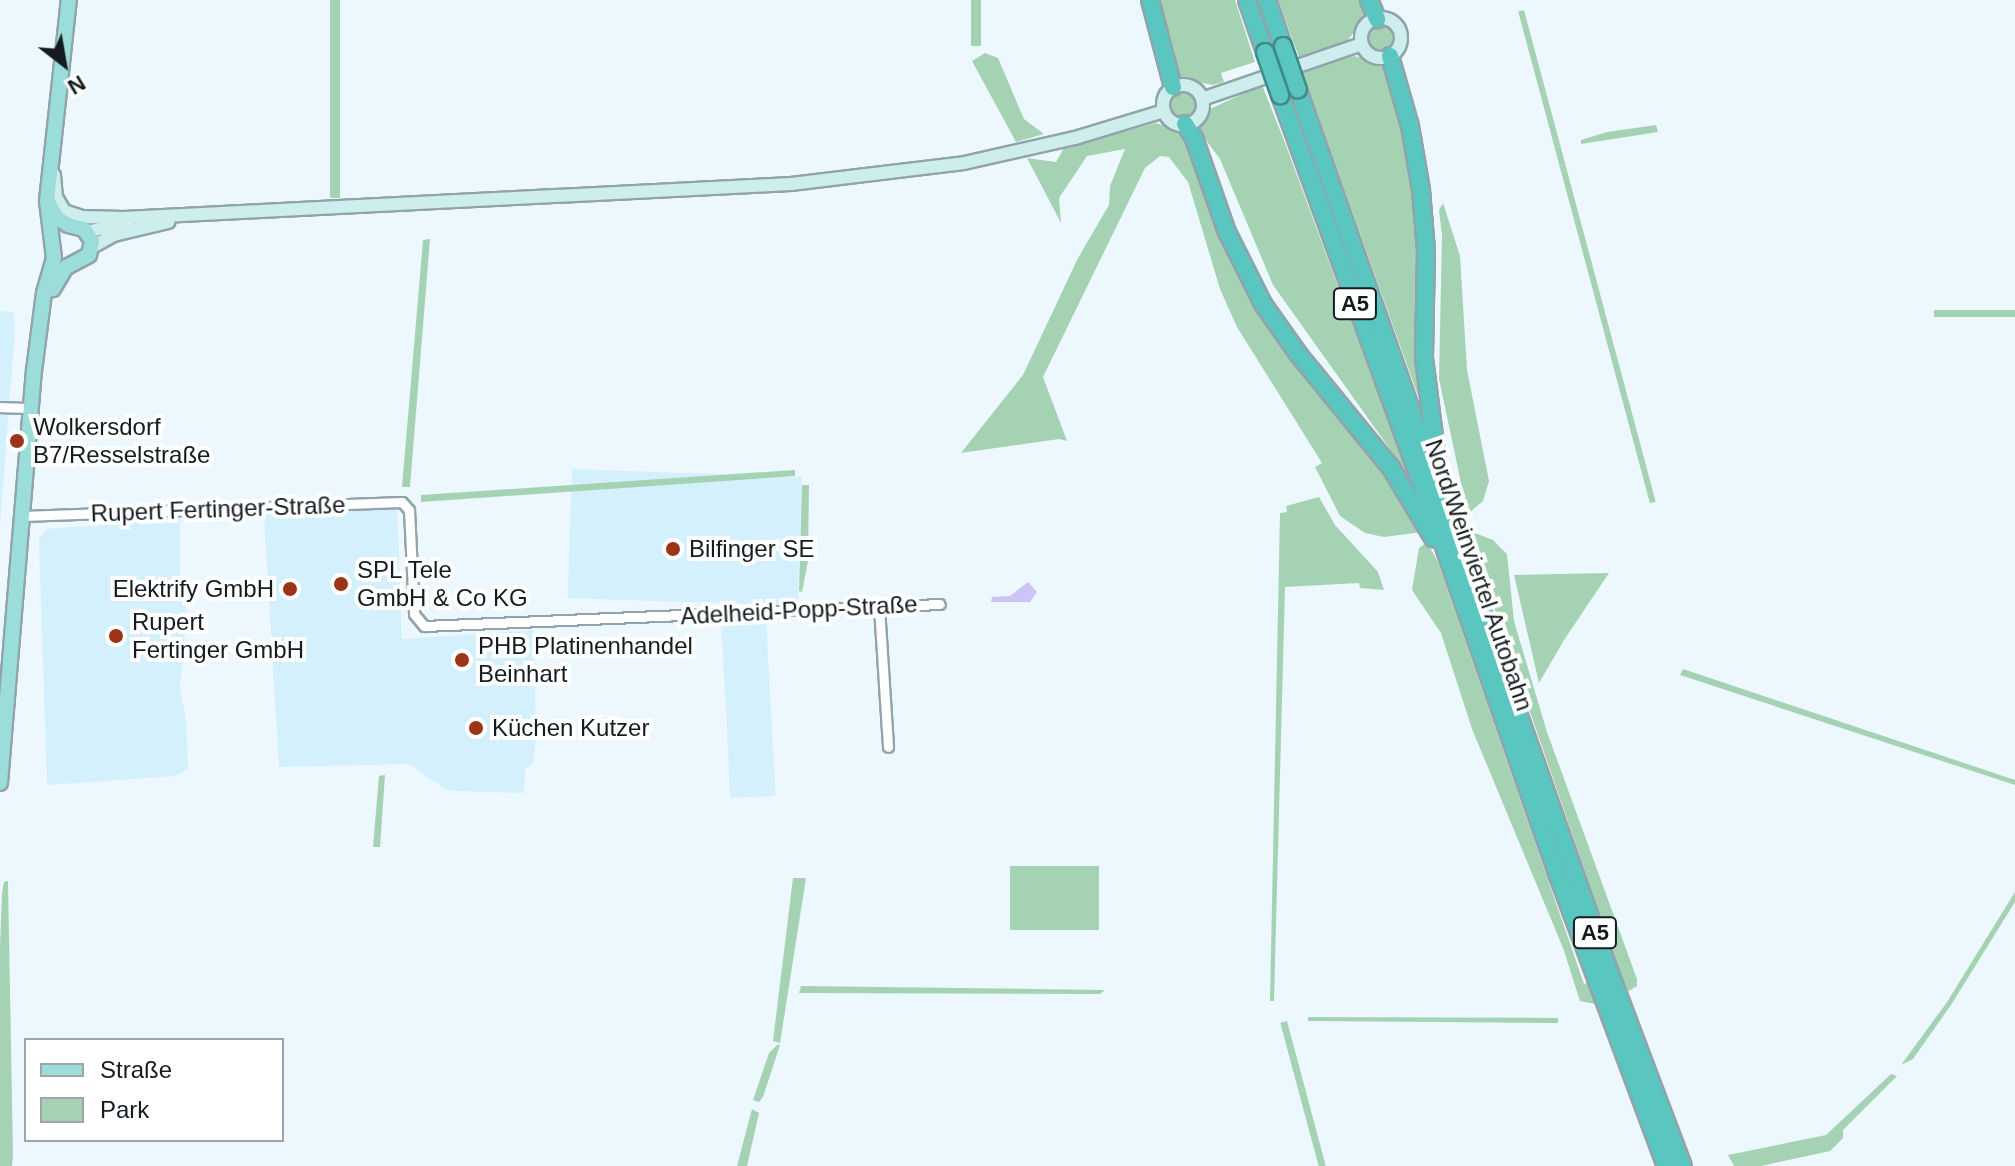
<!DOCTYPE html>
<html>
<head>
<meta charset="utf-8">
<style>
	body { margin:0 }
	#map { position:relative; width:2015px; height:1166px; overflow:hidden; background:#ecf8fd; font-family:Arial,sans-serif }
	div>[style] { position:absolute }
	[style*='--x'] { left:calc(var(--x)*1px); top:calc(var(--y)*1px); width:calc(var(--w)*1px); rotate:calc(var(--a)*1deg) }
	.built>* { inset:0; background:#d3f0fc; transform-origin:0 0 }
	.green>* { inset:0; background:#a6d2b4; transform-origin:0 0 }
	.round { border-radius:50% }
	.water>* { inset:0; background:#ccc4f6 }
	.roads { filter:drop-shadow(2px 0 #91a4ac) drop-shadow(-2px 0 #91a4ac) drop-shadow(0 2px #91a4ac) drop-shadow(0 -2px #91a4ac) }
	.street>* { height:9px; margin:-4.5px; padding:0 4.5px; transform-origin:4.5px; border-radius:4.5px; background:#fff }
	.secondary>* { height:12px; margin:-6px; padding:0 6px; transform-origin:6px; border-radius:6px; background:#cdeeec }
	.secondary>.ring { margin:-6px; padding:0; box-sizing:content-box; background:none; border:12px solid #cdeeec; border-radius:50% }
	.primary>* { height:14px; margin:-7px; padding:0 7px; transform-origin:7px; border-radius:7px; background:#9bddd9 }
	.highway>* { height:16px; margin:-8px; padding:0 8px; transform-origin:8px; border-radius:8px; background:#59c7bf }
	.bridges { filter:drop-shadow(2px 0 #418b87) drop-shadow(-2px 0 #418b87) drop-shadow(0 2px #418b87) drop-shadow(0 -2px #418b87) }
	.highway-bridge>* { height:16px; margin:-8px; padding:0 8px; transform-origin:8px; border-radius:8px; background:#59c7bf }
	.dots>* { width:22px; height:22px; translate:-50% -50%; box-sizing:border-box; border:4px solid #fff; border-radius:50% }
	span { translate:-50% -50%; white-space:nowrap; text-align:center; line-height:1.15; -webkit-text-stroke:8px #fff; paint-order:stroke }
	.shield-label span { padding:2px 6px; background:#fff; border:2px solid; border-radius:6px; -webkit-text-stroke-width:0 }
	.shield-label { font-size:22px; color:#141c1f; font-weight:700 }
	.poi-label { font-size:24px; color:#141c1f }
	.left { translate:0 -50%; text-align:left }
	.right { translate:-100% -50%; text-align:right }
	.street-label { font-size:24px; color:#141c1f }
	.legend { position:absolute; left:24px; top:1038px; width:260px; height:104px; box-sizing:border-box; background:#fff; border:2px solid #a1a4a5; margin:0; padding:10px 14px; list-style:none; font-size:24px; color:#141c1f }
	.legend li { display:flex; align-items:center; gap:16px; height:40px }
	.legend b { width:40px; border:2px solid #a1a4a5 }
	.north { position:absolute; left:24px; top:24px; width:80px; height:80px; -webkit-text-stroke:6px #fff; paint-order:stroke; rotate:149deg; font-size:22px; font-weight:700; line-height:32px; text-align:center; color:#141c1f }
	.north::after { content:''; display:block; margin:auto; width:28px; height:36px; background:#141c1f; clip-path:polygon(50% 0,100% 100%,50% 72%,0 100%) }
</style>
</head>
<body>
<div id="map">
	<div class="built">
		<div style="clip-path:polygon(0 311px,13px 312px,15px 328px,0 527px)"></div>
		<div style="left:802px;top:477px;width:129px;height:230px;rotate:92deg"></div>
		<div style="clip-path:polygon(397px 509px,402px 639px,534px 630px,536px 737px,533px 764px,525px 769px,524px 793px,456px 791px,445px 789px,408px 764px,279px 767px,264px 514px)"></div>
		<div style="clip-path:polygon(180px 518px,180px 584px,187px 610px,180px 688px,186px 720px,188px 769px,175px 776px,47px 785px,39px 539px,47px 529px)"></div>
		<div style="left:766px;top:617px;width:179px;height:45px;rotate:87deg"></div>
	</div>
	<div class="green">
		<div style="left:330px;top:0;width:10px;height:198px"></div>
		<div style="left:971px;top:0;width:10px;height:46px"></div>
		<div style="clip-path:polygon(1157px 0,1235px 0,1255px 62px,1221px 73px,1224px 82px,1213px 85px,1180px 79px,1174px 49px)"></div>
		<div style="clip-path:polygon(1278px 0,1361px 0,1367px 16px,1347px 41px,1299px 57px)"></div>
		<div style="left:1524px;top:10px;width:509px;height:6px;rotate:75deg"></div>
		<div class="round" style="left:1368px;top:25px;width:26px;height:26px"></div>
		<div style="clip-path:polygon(985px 53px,998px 58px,1024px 119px,1044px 134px,1016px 142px,972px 61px)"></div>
		<div style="clip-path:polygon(1354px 56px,1384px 63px,1414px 183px,1418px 242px,1415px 342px,1421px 404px,1302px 71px)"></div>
		<div style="clip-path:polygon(1262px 85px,1285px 143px,1415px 494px,1397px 459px,1273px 285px,1220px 159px,1196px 127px,1212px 108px)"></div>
		<div class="round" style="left:1170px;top:91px;width:26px;height:26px"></div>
		<div style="clip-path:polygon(1156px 123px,1182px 132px,1186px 137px,1220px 228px,1422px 532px,1384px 537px,1365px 533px,1340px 516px,1315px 467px,1322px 463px,1237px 327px,1220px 289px,1188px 182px,1169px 157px,1160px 156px,1145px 168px,1043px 377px,1067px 441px,1059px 439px,961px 453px,1023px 375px,1078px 258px,1109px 205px,1110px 186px,1125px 149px,1087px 156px,1059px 198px,1061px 223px,1027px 158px,1056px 162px,1064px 148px)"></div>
		<div style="clip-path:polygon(1656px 125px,1658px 132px,1581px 144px,1581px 140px,1607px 132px)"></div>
		<div style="clip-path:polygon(1443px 203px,1460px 256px,1467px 370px,1489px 481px,1483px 501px,1463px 518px,1457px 504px,1462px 489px,1460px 478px,1439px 379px,1442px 235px,1439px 210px)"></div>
		<div style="clip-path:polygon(430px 239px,410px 487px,402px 487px,423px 240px)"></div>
		<div style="left:2015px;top:310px;width:7px;height:81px;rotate:90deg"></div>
		<div style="clip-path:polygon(795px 470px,795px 476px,421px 502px,421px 495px)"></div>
		<div style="clip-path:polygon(802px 485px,809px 485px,808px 561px,802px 592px,799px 591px)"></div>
		<div style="clip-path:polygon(1319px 497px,1335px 525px,1378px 572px,1384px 590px,1360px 588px,1359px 583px,1285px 587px,1274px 1001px,1270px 1001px,1280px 513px,1287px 512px,1286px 506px)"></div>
		<div style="clip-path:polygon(1467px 530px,1493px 540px,1507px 554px,1514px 621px,1547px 732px,1637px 979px,1637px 986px,1627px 992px)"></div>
		<div style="clip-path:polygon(1427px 542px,1438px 562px,1584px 984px,1587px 983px,1595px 1004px,1580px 1001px,1563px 948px,1472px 729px,1441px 633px,1412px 590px,1419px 548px)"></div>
		<div style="clip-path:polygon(1609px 573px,1564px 640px,1539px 683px,1514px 575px)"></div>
		<div style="clip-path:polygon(1683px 669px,2015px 780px,2015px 785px,1680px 675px)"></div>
		<div style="clip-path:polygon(385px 775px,380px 847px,373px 847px,379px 776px)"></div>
		<div style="left:1010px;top:866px;width:89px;height:64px"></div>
		<div style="clip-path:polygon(793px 878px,806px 878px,780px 1043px,773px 1041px)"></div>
		<div style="clip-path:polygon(8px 881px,13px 1155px,12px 1166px,0 1166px,0 946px,2px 893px,4px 882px)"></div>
		<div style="clip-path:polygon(2015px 892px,2015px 902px,1951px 1005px,1913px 1059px,1901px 1065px,1947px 1002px)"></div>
		<div style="clip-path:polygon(801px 986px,1105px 990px,1100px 994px,799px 993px)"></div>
		<div style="clip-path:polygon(1308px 1017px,1558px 1018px,1558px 1023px,1308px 1021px)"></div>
		<div style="left:1287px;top:1021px;width:150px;height:7px;rotate:75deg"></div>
		<div style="clip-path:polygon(777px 1045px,780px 1045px,763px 1097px,759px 1102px,753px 1100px,769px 1053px)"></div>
		<div style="clip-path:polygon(1891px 1074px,1897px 1076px,1843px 1130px,1843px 1138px,1830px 1151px,1761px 1166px,1734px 1166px,1728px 1155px,1826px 1135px)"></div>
		<div style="clip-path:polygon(752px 1109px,759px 1113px,747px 1166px,737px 1166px)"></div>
	</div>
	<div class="water">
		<div style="clip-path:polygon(1028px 582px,1037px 592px,1030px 602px,991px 602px,992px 597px,1010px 596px)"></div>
	</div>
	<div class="roads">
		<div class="street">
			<div style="--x:0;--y:407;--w:31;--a:2"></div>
			<div style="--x:23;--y:516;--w:379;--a:-2.1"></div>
			<div style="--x:402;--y:502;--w:11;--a:49"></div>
			<div style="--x:409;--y:510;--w:104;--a:87.2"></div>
			<div style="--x:414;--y:614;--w:16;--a:50"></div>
			<div style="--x:424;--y:626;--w:516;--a:-2.44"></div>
			<div style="--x:879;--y:607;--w:140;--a:86.3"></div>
		</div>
		<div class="secondary">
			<div class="ring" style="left:1361px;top:18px;width:28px;height:28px"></div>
			<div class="ring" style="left:1163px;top:85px;width:28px;height:28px"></div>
			<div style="--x:1202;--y:99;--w:169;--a:-19"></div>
			<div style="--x:54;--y:175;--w:22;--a:85"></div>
			<div style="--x:56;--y:197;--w:16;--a:60"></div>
			<div style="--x:64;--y:211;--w:19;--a:18"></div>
			<div style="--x:82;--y:217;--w:42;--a:1.4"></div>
			<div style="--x:124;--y:218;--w:668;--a:-2.92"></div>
			<div style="--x:791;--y:184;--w:174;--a:-6.9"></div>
			<div style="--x:964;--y:163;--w:114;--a:-12.7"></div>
			<div style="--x:1075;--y:138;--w:93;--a:-16.9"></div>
			<div style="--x:87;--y:232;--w:43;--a:-13.4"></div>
			<div style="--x:92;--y:247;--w:25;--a:-29"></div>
			<div style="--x:114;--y:235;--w:56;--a:-13.5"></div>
		</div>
		<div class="primary">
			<div style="--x:48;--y:202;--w:18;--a:61"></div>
			<div style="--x:57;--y:218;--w:13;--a:32"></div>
			<div style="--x:68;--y:225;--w:16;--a:14"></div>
			<div style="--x:84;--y:229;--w:14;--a:56"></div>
			<div style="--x:92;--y:241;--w:14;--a:102"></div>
			<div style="--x:89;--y:255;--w:26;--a:152"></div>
			<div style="--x:66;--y:267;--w:26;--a:121"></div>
			<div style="--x:0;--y:783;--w:413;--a:-85.3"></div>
			<div style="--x:34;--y:371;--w:79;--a:-82.7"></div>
			<div style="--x:44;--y:293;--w:36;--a:-74"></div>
			<div style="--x:54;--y:258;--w:57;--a:-97"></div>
			<div style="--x:47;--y:201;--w:202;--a:-83.8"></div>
		</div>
		<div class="highway">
			<div style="--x:1150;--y:0;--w:90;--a:75.2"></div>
			<div style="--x:1247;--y:0;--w:55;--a:70.9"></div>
			<div style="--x:1267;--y:0;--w:49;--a:70.8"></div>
			<div style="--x:1369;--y:0;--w:21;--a:67"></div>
			<div style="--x:1390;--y:56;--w:73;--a:74.1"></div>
			<div style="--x:1410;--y:126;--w:65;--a:80.2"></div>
			<div style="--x:1421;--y:190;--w:61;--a:85.3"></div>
			<div style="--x:1426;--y:251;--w:107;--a:91.1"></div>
			<div style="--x:1424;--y:358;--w:102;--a:82.7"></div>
			<div style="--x:1298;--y:90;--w:931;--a:70.55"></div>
			<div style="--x:1608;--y:968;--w:212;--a:69.3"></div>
			<div style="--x:1280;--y:95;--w:444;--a:70"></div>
			<div style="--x:1432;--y:512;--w:382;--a:70.9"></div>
			<div style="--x:1557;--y:873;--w:313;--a:69.6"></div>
			<div style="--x:1185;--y:124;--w:17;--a:57"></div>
			<div style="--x:1194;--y:138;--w:100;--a:70.7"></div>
			<div style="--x:1227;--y:232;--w:80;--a:63.4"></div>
			<div style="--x:1263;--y:304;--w:62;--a:54.8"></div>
			<div style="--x:1299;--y:355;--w:146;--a:50.8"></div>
			<div style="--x:1391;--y:468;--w:82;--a:59"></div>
		</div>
	</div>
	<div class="bridges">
		<div class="highway-bridge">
			<div style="--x:1283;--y:46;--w:46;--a:71.2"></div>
			<div style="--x:1265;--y:52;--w:46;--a:70.8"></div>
		</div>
	</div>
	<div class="dots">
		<div style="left:17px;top:441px;background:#9c3417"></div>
		<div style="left:673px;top:549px;background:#9c3417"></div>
		<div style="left:341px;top:584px;background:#9c3417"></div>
		<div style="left:290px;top:589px;background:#9c3417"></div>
		<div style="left:116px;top:636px;background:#9c3417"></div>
		<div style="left:462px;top:660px;background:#9c3417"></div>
		<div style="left:476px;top:728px;background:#9c3417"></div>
	</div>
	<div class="shield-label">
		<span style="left:1355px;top:304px">A5</span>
		<span style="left:1595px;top:933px">A5</span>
	</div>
	<div class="poi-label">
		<span class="left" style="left:33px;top:441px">Wolkersdorf<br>B7/Resselstraße</span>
		<span class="left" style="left:689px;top:549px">Bilfinger SE</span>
		<span class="left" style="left:357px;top:584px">SPL Tele<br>GmbH &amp; Co KG</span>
		<span class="right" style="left:274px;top:589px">Elektrify GmbH</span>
		<span class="left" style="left:132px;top:636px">Rupert<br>Fertinger GmbH</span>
		<span class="left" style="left:478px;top:660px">PHB Platinenhandel<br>Beinhart</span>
		<span class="left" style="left:492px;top:728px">Küchen Kutzer</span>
	</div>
	<div class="street-label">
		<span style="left:218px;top:509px;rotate:-2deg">Rupert Fertinger-Straße</span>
		<span style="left:1479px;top:575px;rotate:71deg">Nord/Weinviertel Autobahn</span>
		<span style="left:799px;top:610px;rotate:-3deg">Adelheid-Popp-Straße</span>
	</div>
	<ul class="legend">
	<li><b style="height:10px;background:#9bddd9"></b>Straße</li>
	<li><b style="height:22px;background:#a6d2b4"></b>Park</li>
	</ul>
	<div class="north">N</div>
</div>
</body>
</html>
